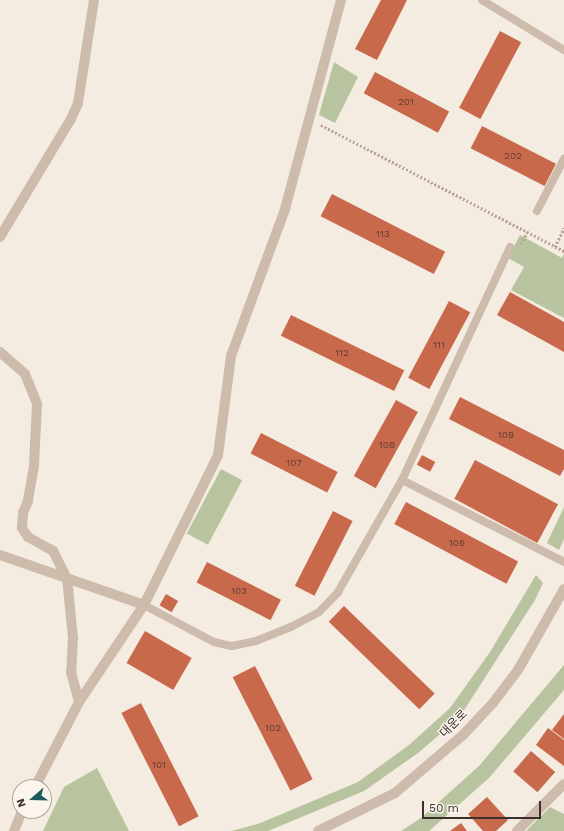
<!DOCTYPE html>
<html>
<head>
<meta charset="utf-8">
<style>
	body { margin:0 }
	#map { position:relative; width:564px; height:831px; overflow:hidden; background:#f4ebe1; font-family:"Work Sans","Noto Sans KR",sans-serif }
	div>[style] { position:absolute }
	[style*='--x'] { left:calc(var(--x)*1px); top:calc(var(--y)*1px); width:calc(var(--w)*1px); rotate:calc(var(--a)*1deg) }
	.green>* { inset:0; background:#b8c4a0; transform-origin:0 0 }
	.building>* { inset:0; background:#c8694b; transform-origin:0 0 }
	.path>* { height:2.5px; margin-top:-1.25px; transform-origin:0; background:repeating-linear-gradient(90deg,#b9a596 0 2px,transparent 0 4px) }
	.service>* { height:8px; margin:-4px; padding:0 4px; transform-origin:4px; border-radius:4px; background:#cdbbac }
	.minor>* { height:10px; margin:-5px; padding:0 5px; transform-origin:5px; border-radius:5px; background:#cdbbac }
	.tertiary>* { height:10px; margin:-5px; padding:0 5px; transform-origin:5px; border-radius:5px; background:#cdbbac }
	span { translate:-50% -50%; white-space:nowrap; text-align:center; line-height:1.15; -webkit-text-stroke:3px #fbf5ee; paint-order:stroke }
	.number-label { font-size:10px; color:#5e3e33 }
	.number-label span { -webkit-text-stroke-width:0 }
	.street-label { font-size:12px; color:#3b302b }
	.north { position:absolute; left:12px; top:779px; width:40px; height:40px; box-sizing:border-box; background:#fbf5ee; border:1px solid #aea6a0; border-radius:50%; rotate:250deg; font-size:11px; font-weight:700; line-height:16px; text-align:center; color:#3b302b }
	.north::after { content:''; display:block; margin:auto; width:14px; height:18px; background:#1f5a5e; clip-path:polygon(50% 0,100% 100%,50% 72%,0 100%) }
	.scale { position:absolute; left:422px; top:801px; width:119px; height:18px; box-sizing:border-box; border:2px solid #3b302b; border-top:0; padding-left:5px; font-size:12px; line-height:14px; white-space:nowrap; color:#3b302b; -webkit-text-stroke:3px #fbf5ee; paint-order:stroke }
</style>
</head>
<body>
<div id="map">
	<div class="green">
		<div style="clip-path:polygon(334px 62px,358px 77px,335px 123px,319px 115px)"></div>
		<div style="clip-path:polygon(520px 235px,562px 258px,564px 254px,564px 318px,511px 290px,524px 267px,508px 258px)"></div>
		<div style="left:221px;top:469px;width:24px;height:73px;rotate:28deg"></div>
		<div style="clip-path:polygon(564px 507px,564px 539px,559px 550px,547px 543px)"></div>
		<div style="clip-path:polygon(536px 575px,543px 583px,535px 600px,459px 718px,418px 753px,364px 791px,268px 831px,231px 831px,258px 824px,358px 782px,409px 745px,450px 708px,490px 652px)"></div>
		<div style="clip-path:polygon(564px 665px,564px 690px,489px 778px,429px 831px,401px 831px,421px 818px,479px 766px)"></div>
		<div style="clip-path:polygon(97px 768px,129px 831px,43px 831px,64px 787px)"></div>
		<div style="clip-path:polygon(550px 807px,564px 814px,564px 831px,526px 831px)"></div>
	</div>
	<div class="building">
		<div style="clip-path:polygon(381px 0,407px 0,377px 60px,355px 49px)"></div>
		<div style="left:500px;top:31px;width:24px;height:87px;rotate:28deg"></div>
		<div style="left:375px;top:72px;width:84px;height:24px;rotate:28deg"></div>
		<div style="left:482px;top:126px;width:83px;height:25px;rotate:27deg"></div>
		<div style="left:332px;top:194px;width:127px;height:25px;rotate:27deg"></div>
		<div style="clip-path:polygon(510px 292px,564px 322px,564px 352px,497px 315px)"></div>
		<div style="left:449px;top:301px;width:24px;height:87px;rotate:28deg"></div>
		<div style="left:291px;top:315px;width:126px;height:23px;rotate:26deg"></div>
		<div style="clip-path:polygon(460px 397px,564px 450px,564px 469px,560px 476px,449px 419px)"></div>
		<div style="left:396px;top:400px;width:25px;height:87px;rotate:29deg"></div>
		<div style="left:261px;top:433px;width:86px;height:23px;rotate:27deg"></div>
		<div style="left:422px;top:455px;width:15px;height:11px;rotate:28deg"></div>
		<div style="left:475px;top:460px;width:94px;height:44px;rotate:28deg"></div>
		<div style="left:406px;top:502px;width:127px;height:25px;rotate:28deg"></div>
		<div style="left:333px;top:511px;width:22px;height:84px;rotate:27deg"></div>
		<div style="left:207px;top:562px;width:83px;height:23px;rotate:27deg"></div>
		<div style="left:166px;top:594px;width:14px;height:13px;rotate:30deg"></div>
		<div style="left:344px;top:606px;width:126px;height:22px;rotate:44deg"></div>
		<div style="left:145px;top:631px;width:54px;height:37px;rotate:30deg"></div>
		<div style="left:255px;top:666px;width:127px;height:25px;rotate:63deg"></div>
		<div style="left:141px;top:703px;width:127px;height:22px;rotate:63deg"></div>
		<div style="clip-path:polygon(564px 714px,564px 739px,552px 730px)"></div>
		<div style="clip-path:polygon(548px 728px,564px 740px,564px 766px,536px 745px)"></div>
		<div style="left:531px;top:751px;width:32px;height:27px;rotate:41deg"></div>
		<div style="clip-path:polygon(487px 797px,508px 820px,496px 831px,483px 831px,468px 814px)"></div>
		<div style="clip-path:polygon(461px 823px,467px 831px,450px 831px)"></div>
	</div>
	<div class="path">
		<div style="--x:321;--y:125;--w:274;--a:27.4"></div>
		<div style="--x:521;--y:244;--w:13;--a:-63"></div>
		<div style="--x:555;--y:247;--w:21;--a:-65"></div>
	</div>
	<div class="service">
		<div style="--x:482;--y:0;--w:96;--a:31.4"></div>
		<div style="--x:537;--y:211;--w:59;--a:-62.6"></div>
		<div style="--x:402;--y:480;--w:257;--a:-65.1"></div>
		<div style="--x:144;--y:605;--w:79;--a:27.9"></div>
		<div style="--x:214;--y:642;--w:18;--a:13"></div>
		<div style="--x:232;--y:646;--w:25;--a:-12"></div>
		<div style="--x:256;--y:641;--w:38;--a:-22"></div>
		<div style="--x:291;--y:627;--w:32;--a:-28"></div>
		<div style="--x:319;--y:612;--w:28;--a:-46"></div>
		<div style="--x:338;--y:592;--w:129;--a:-60.3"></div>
		<div style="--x:402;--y:480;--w:182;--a:26.8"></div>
	</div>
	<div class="minor">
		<div style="--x:0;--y:237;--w:138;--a:-59"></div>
		<div style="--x:71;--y:119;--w:17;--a:-66"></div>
		<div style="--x:78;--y:103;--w:104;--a:-81.2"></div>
		<div style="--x:0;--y:352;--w:33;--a:41"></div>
		<div style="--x:25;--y:374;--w:32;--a:68"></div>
		<div style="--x:37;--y:404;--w:62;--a:92.8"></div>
		<div style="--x:34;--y:466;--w:36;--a:100"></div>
		<div style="--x:28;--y:501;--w:13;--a:113"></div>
		<div style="--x:23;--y:513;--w:15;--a:94"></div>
		<div style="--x:22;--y:528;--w:11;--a:56"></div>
		<div style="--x:28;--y:537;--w:29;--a:29"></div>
		<div style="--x:53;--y:551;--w:30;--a:63"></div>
		<div style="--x:67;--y:578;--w:60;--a:84.3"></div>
		<div style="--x:73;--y:638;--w:34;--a:93"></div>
		<div style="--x:71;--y:672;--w:31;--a:75"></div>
		<div style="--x:0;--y:555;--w:152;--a:19.1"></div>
		<div style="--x:35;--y:787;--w:96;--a:-62.6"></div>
		<div style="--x:79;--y:702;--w:117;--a:-56.2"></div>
		<div style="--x:144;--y:605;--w:167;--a:-63.7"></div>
		<div style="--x:218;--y:455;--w:100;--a:-82.5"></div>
		<div style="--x:231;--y:356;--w:157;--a:-69.8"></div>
		<div style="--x:285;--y:209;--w:216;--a:-75"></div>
		<div style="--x:14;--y:831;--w:22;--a:-68"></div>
		<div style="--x:517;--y:831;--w:66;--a:-45"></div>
	</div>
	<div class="tertiary">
		<div style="--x:318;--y:831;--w:86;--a:-26.3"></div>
		<div style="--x:395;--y:793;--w:89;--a:-40.5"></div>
		<div style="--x:463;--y:735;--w:44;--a:-46.8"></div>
		<div style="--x:493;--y:703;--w:41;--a:-52.9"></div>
		<div style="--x:518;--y:670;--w:93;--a:-60.4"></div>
	</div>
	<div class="number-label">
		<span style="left:406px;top:102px">201</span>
		<span style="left:513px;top:156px">202</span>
		<span style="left:383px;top:234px">113</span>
		<span style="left:439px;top:345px">111</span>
		<span style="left:342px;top:353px">112</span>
		<span style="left:506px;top:435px">109</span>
		<span style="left:387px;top:445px">108</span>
		<span style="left:294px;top:463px">107</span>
		<span style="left:457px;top:543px">106</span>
		<span style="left:239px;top:591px">103</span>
		<span style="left:273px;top:728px">102</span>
		<span style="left:159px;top:765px">101</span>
	</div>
	<div class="street-label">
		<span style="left:454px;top:724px;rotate:-45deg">대운로</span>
	</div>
	<div class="north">N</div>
	<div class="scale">50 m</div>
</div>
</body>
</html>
